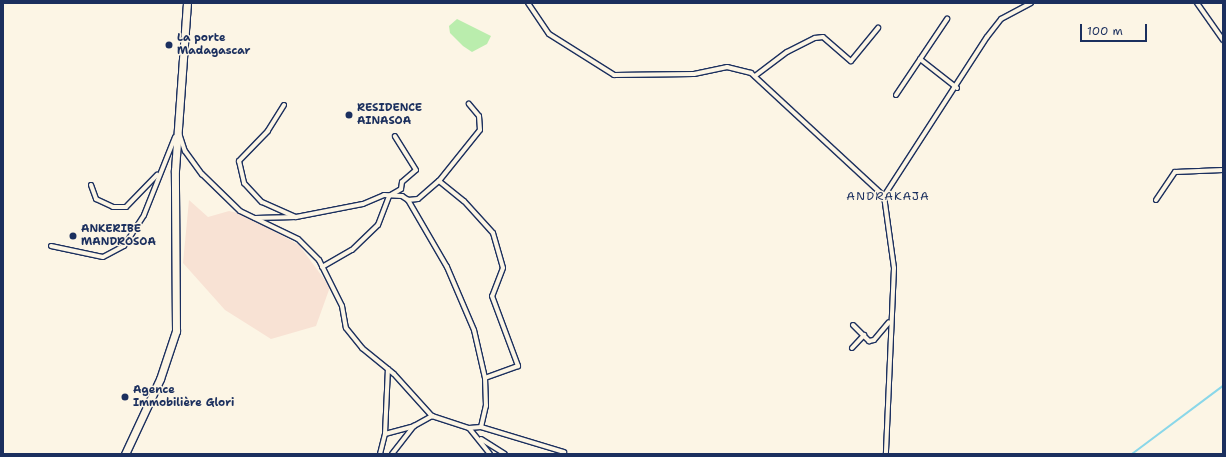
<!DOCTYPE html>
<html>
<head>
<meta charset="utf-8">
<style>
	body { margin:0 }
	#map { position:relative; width:1226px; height:457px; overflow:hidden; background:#fcf5e5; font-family:"Shantell Sans",sans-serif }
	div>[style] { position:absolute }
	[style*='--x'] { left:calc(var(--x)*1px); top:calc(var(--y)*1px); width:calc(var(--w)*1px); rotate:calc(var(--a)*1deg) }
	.built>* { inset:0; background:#f8e2d4 }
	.green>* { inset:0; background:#baedad }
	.stream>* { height:1.5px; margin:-0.75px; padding:0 0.75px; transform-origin:0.75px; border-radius:0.75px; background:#8ad7e9 }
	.roads { filter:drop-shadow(1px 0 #1b2f5e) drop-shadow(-1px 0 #1b2f5e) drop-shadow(0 1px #1b2f5e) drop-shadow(0 -1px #1b2f5e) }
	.street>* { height:4px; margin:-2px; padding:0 2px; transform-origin:2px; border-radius:2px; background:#fcf5e5 }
	.primary>* { height:7px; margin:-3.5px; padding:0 3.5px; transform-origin:3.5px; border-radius:3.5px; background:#fcf5e5 }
	.dots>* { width:11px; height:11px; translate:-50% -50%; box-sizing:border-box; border:2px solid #fcf5e5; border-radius:50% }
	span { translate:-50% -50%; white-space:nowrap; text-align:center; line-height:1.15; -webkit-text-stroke:3px #fcf5e5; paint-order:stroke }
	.poi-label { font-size:11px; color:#1b2f5e; font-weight:700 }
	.left { translate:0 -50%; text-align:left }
	.neighbourhood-label { font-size:12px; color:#1b2f5e; letter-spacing:1px }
	.frame { position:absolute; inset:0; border:4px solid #1b2f5e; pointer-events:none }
	.scale { position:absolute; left:1080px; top:24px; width:67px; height:18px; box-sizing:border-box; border:2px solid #1b2f5e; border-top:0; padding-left:5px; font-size:12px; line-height:14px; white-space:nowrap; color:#1b2f5e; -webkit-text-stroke:3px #fcf5e5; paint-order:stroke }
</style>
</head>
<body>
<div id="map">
	<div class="built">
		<div style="clip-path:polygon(189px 200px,208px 217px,229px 211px,243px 214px,299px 245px,330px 287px,316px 326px,271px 339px,225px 310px,183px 263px)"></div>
	</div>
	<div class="green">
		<div style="clip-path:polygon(457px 19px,491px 36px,487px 44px,472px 52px,463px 46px,450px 33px,449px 26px)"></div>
	</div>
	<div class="stream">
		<div style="--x:1132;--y:454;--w:114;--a:-36.8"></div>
	</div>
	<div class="roads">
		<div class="street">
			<div style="--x:528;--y:3;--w:37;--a:56"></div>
			<div style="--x:549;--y:34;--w:77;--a:32.2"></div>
			<div style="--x:614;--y:75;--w:80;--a:-0.7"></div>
			<div style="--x:694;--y:74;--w:34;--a:-12"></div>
			<div style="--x:727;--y:67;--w:25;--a:14"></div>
			<div style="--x:751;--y:73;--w:181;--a:42.8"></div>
			<div style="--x:884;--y:196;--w:73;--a:82.1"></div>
			<div style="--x:894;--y:268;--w:186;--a:92.5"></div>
			<div style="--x:1197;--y:3;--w:45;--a:54.9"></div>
			<div style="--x:920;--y:59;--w:47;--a:38.1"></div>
			<div style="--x:755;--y:76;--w:40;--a:-37"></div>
			<div style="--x:787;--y:52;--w:31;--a:-27"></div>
			<div style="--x:815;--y:38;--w:8;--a:-7"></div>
			<div style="--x:823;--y:37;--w:37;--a:41"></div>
			<div style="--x:851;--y:61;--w:43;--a:-50.7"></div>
			<div style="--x:896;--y:95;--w:92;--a:-56.1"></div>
			<div style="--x:284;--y:105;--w:31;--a:122"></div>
			<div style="--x:268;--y:131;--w:42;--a:134"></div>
			<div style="--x:239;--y:161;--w:23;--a:77"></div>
			<div style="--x:244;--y:183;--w:26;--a:47"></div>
			<div style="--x:262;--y:202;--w:37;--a:24"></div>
			<div style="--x:179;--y:133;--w:19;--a:72"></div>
			<div style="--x:185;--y:151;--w:29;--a:54"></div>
			<div style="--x:202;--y:174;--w:53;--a:44.2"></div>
			<div style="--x:240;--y:211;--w:64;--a:25.8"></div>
			<div style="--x:298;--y:239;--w:30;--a:45"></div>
			<div style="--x:319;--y:260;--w:51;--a:63.4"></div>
			<div style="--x:342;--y:306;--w:22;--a:80"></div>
			<div style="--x:346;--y:328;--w:26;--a:51"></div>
			<div style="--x:362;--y:348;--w:41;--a:39.1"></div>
			<div style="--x:394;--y:374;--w:57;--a:47.9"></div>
			<div style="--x:432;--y:416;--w:39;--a:18"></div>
			<div style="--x:469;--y:428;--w:33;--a:51"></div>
			<div style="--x:439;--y:181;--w:65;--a:-51.2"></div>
			<div style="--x:480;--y:130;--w:14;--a:-94"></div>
			<div style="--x:479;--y:116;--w:16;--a:-130"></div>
			<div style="--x:91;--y:185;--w:15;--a:70"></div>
			<div style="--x:96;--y:199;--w:19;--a:25"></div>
			<div style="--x:113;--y:207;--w:13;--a:0"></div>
			<div style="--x:126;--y:207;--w:45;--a:-45.9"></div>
			<div style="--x:884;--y:196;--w:189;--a:-57.1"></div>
			<div style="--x:987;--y:37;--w:23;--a:-52"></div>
			<div style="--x:1001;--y:19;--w:34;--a:-28"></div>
			<div style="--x:1156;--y:200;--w:34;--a:-56"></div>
			<div style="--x:1175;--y:172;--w:48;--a:-2.4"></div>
			<div style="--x:255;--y:218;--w:41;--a:-1.4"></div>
			<div style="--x:296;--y:217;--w:68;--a:-11"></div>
			<div style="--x:363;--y:204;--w:23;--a:-23"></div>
			<div style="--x:384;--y:195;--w:18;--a:3"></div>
			<div style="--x:402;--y:196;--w:7;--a:34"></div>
			<div style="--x:51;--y:246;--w:53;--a:11.9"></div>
			<div style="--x:103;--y:257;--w:24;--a:-28"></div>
			<div style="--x:124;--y:246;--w:37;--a:-57"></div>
			<div style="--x:144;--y:215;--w:84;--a:-68.3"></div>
			<div style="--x:322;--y:267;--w:34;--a:-30"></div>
			<div style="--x:352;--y:250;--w:36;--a:-44"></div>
			<div style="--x:378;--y:225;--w:31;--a:-69"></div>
			<div style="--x:389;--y:196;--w:14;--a:-30"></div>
			<div style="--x:401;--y:189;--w:7;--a:-82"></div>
			<div style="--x:402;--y:182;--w:18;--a:-41"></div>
			<div style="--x:416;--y:170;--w:40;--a:-122"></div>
			<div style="--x:853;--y:325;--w:23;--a:45"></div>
			<div style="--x:869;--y:341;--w:5;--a:-11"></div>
			<div style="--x:874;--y:340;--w:23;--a:-50"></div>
			<div style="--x:852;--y:348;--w:18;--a:-47"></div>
			<div style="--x:481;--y:427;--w:22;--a:-77"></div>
			<div style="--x:486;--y:406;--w:28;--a:-92"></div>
			<div style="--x:485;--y:378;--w:49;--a:-102.9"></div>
			<div style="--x:474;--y:330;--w:69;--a:-113.2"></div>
			<div style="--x:447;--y:267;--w:78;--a:-120.2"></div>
			<div style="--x:408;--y:200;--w:10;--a:-6"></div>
			<div style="--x:418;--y:199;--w:28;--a:-41"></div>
			<div style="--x:439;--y:181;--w:32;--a:39"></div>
			<div style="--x:464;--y:201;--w:43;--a:47.8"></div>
			<div style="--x:493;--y:233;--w:36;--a:74"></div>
			<div style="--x:503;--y:268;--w:30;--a:111"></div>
			<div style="--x:492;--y:296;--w:75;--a:69.6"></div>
			<div style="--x:518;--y:366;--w:35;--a:160"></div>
			<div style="--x:469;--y:428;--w:12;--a:-5"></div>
			<div style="--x:481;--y:427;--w:87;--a:16.8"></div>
			<div style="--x:385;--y:434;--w:30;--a:-15"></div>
			<div style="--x:481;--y:439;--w:28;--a:32"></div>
			<div style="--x:380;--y:454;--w:21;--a:-76"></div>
			<div style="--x:385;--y:434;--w:65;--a:-87.4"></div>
			<div style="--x:392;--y:454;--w:36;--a:-52"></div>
			<div style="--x:414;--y:426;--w:21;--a:-29"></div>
		</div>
		<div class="primary">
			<div style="--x:125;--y:454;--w:83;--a:-65"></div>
			<div style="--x:160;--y:379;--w:51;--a:-71.6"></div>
			<div style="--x:176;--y:331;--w:161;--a:-90.4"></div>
			<div style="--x:175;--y:170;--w:167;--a:-85.9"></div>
		</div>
	</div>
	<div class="dots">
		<div style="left:169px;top:45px;background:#1b2f5e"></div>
		<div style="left:349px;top:115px;background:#1b2f5e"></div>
		<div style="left:73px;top:236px;background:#1b2f5e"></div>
		<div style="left:125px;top:397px;background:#1b2f5e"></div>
	</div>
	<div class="poi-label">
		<span class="left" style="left:177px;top:45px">La porte<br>Madagascar</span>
		<span class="left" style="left:357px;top:115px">RESIDENCE<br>AINASOA</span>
		<span class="left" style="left:81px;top:236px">ANKERIBE<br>MANDROSOA</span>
		<span class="left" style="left:133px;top:397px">Agence<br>Immobilière Glori</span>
	</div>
	<div class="neighbourhood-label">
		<span style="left:888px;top:197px">ANDRAKAJA</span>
	</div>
	<div class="frame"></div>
	<div class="scale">100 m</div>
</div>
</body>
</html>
